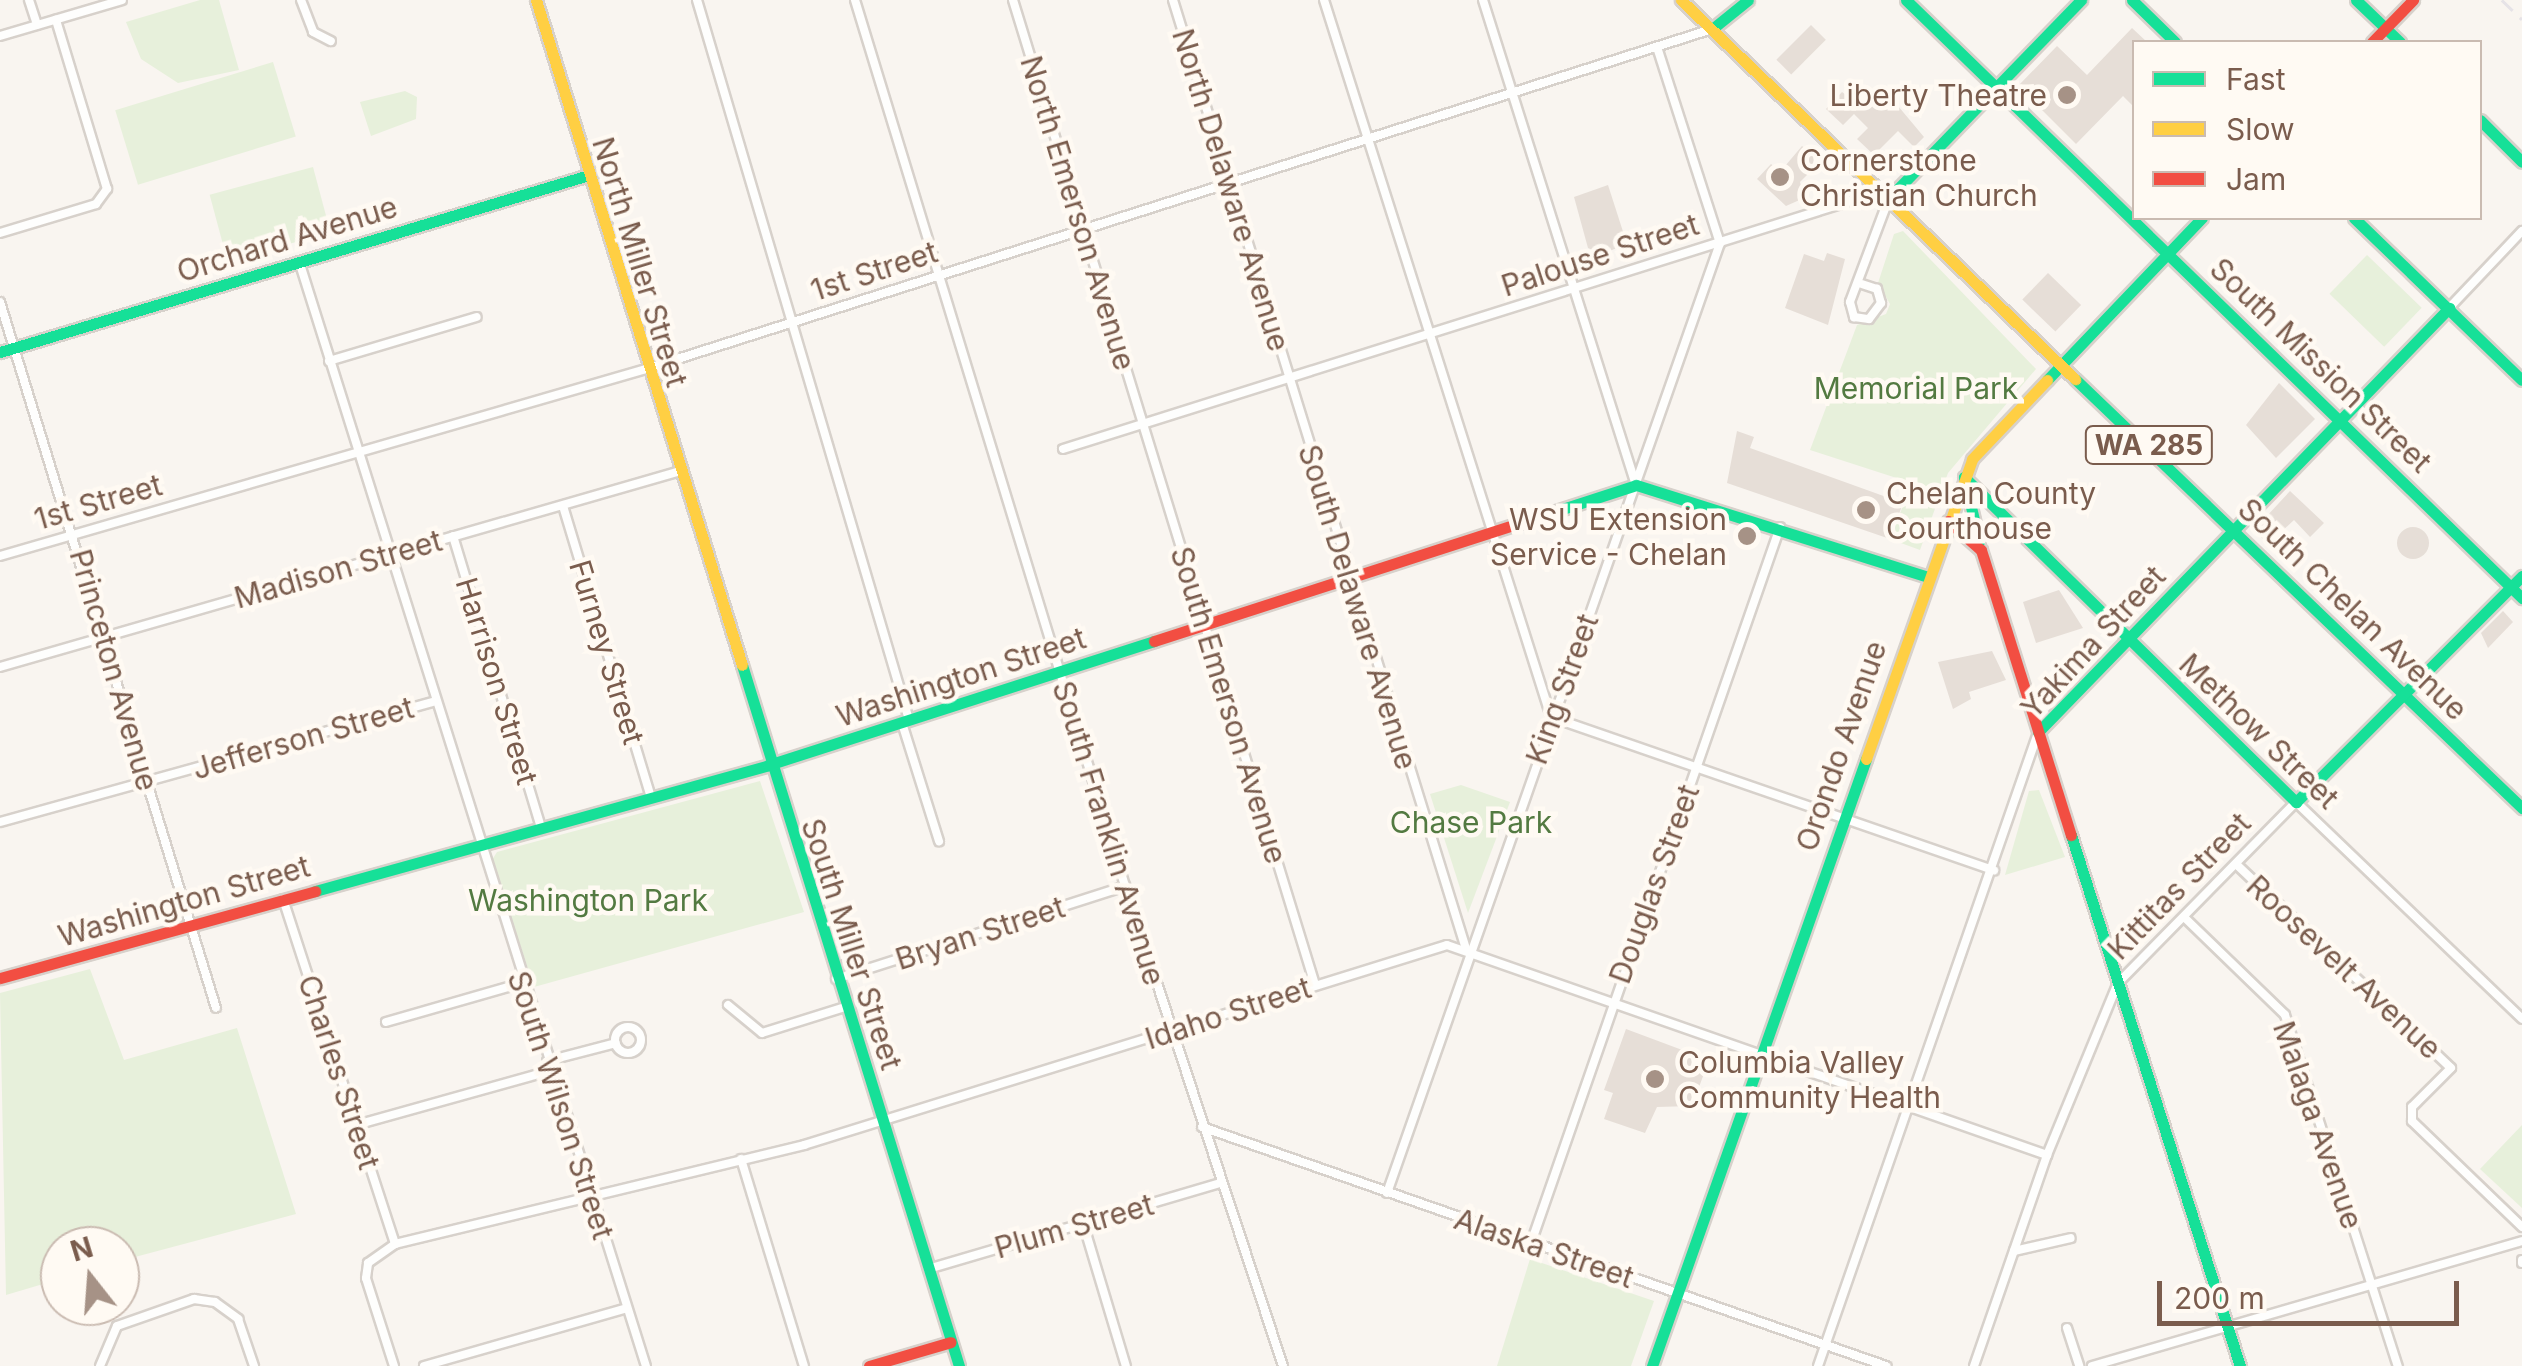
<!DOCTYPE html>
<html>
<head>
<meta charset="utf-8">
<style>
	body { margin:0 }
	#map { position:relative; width:2522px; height:1366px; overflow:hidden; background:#f9f5f0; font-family:Inter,sans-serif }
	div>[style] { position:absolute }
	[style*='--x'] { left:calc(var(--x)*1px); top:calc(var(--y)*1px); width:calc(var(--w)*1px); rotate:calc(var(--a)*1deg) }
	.green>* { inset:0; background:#e7f0db; transform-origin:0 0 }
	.building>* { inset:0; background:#e6ded7; transform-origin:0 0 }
	.round { border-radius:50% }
	.roads { filter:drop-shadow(2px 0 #d7d1cb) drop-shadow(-2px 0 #d7d1cb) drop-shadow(0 2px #d7d1cb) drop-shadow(0 -2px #d7d1cb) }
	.street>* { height:8px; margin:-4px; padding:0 4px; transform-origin:4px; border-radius:4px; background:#fefefd }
	.street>.ring { margin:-4px; padding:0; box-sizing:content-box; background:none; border:8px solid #fefefd; border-radius:50% }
	.fast>* { height:11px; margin:-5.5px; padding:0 5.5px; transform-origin:5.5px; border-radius:5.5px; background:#16e098 }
	.slow>* { height:11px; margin:-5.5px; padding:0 5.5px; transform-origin:5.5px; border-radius:5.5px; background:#ffcf43 }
	.jam>* { height:11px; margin:-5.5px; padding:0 5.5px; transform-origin:5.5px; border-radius:5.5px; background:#f24e42 }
	.rail>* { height:2.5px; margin-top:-1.25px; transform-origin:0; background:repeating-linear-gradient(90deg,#e6e3e7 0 15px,transparent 0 25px) }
	.dots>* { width:28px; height:28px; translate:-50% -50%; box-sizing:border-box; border:5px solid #fffaf3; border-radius:50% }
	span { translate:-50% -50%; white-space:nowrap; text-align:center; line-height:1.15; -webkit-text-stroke:9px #fffaf3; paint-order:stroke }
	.shield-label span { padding:2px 8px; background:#fffaf3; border:2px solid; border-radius:8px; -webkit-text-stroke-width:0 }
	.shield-label { font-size:28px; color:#7a5c4d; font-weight:700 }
	.poi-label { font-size:30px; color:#7a5c4d }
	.right { translate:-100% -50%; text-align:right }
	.left { translate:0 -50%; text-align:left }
	.street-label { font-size:30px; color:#7a5c4d }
	.park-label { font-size:30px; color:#537a41 }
	.legend { position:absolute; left:2132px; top:40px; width:350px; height:180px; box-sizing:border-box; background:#fffaf3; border:2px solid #cabbb1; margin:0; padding:12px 18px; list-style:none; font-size:30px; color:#7a5c4d }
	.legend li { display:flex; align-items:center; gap:20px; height:50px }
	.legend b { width:50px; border:2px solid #cabbb1 }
	.north { position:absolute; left:40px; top:1226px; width:100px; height:100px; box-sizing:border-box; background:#fffaf3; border:2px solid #cabbb1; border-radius:50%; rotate:343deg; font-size:28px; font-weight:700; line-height:40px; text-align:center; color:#7a5c4d }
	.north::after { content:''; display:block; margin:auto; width:35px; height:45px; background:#a69286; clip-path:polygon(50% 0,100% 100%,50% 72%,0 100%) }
	.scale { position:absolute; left:2157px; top:1281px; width:302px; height:45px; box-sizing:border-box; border:5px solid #7a5c4d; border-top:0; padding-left:12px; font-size:30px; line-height:35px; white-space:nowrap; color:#7a5c4d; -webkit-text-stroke:8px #fffaf3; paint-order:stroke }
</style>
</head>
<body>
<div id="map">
	<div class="green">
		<div style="clip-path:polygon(200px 0,219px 0,239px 70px,178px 83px,141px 59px,126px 22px)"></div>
		<div style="left:273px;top:62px;width:78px;height:165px;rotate:73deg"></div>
		<div style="clip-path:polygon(405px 91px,417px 97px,416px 119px,371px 136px,360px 102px)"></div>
		<div style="left:313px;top:167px;width:68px;height:107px;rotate:75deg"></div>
		<div style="clip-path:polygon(1903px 231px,2036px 369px,1948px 473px,1920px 550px,1890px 539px,1912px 483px,1810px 450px,1857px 325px,1886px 314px,1890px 304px,1878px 283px,1894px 234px)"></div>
		<div style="left:2367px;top:255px;width:76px;height:54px;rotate:44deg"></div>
		<div style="clip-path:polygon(760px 781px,804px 912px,534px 987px,492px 860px,497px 852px)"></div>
		<div style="clip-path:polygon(1461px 785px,1510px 802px,1468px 913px,1430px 794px)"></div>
		<div style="clip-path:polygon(2039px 790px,2065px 857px,2005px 875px,2029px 791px)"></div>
		<div style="clip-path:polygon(90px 969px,124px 1060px,237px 1028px,296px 1214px,120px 1261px,120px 1246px,60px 1246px,60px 1279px,6px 1295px,0 993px)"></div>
		<div style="clip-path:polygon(2522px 1125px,2522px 1208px,2480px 1169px)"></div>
		<div style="clip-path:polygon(1530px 1259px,1654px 1301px,1631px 1366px,1497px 1366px)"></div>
	</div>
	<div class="building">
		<div style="left:1811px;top:25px;width:21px;height:49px;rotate:45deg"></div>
		<div style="clip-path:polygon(2132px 28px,2147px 42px,2134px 42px,2134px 107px,2123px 96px,2076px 144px,2018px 86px,2057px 46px,2087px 75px)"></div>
		<div style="clip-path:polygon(1883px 88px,1924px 137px,1914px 147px,1898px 131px,1874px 155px,1857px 139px,1868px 128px,1854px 114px,1843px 125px,1826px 109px,1842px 92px,1863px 108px)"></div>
		<div style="clip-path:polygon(1802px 146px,1820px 162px,1800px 182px,1804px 198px,1786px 206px,1757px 179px,1771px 164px,1780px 172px)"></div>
		<div style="clip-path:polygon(1608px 185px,1627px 244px,1602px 254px,1588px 248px,1574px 197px)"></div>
		<div style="clip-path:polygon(1827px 253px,1845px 259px,1828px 325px,1785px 308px,1804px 254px,1824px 261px)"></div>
		<div style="left:2048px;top:273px;width:46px;height:37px;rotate:44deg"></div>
		<div style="clip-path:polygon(2279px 383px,2315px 419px,2276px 458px,2246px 425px)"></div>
		<div style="clip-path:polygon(1737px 431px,1754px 437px,1750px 448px,1903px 503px,1890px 539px,1727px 483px)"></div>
		<div style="clip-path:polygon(2290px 491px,2324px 523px,2310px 537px,2294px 520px,2268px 544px,2254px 530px)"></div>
		<div class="round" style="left:2397px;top:527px;width:32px;height:32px"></div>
		<div style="clip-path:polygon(2059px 590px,2083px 628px,2036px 643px,2023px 602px)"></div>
		<div style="clip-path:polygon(2503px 611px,2513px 622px,2488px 648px,2481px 633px)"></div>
		<div style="clip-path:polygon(1992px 651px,2006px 680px,1969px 692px,1971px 699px,1953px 709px,1938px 662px)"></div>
		<div style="clip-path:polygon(1626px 1029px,1709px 1060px,1692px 1106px,1657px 1107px,1645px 1133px,1604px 1119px,1613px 1093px,1604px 1090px)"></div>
	</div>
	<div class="roads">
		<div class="street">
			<div style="--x:29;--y:0;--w:26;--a:72"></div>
			<div style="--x:301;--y:0;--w:34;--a:69"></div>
			<div style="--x:313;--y:32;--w:20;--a:27"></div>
			<div style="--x:697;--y:0;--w:751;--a:73.59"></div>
			<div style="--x:855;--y:0;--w:926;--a:73.05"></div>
			<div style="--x:1125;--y:886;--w:505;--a:71.78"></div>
			<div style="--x:1013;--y:0;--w:1030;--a:72.95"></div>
			<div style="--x:1173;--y:0;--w:993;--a:72.84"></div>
			<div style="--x:1324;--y:0;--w:752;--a:72.43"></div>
			<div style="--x:1551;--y:717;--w:469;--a:19.1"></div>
			<div style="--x:1483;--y:0;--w:505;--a:72.5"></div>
			<div style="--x:0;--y:36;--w:127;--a:-16.4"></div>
			<div style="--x:1657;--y:47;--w:206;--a:72.2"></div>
			<div style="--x:0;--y:233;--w:100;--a:-16.8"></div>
			<div style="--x:96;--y:204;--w:19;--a:-54"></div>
			<div style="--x:107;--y:189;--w:177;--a:-106.8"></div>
			<div style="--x:299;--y:261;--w:1158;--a:72.57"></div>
			<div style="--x:0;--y:302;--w:738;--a:72.99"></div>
			<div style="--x:2449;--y:308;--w:106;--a:-46.5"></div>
			<div style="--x:329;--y:361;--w:154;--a:-16.6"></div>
			<div style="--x:1063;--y:449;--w:832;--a:-17.48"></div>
			<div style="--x:1857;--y:199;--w:32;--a:-2"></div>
			<div style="--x:1889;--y:198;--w:111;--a:110.6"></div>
			<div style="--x:1850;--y:302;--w:16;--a:75"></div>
			<div style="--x:1854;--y:317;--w:15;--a:8"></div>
			<div style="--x:1869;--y:319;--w:20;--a:-53"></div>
			<div style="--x:1881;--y:303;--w:15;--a:-106"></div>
			<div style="--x:1877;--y:289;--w:16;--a:-162"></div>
			<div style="--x:563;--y:506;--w:305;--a:73.2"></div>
			<div style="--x:453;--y:536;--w:304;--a:73.2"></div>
			<div style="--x:0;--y:556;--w:673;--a:-16.14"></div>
			<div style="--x:646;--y:369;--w:1119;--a:-17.69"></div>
			<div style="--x:0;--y:667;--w:705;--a:-16.07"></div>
			<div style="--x:902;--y:723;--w:124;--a:72.6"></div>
			<div style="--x:0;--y:822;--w:449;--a:-15.5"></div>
			<div style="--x:2236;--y:864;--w:296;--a:43.5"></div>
			<div style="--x:2451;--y:1068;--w:55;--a:135"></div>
			<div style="--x:2412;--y:1107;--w:14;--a:90"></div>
			<div style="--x:2412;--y:1121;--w:153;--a:43.9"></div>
			<div style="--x:283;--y:899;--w:363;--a:72"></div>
			<div style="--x:2185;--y:918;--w:139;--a:44.1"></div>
			<div style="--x:2285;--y:1015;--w:369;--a:72.2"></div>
			<div style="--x:836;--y:979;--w:304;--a:-17.8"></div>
			<div style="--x:728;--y:1005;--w:44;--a:39.5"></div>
			<div style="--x:762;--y:1033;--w:87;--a:-17.4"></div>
			<div style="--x:386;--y:1022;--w:141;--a:-16"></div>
			<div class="ring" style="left:615px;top:1027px;width:18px;height:18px"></div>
			<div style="--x:547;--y:1061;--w:71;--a:-14.6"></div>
			<div style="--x:356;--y:1125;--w:201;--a:-15.6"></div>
			<div style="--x:1202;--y:1127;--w:725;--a:19.26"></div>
			<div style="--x:741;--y:1159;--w:216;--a:73.1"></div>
			<div style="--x:1387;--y:1193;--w:1007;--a:-70.68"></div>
			<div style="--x:1083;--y:1223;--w:149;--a:73.3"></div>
			<div style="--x:1531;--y:1243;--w:758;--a:-70.82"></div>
			<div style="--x:2014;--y:1251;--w:58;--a:-12.8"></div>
			<div style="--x:2522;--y:1260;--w:3;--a:90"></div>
			<div style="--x:928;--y:1269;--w:305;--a:-16.4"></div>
			<div style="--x:2067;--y:1328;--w:40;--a:72"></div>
			<div style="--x:100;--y:1366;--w:43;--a:-67"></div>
			<div style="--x:117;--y:1326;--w:82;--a:-19.3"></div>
			<div style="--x:194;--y:1299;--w:21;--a:8"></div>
			<div style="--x:215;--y:1302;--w:29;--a:36"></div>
			<div style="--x:238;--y:1319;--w:50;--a:71.2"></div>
			<div style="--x:394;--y:1366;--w:92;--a:-107.7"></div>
			<div style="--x:366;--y:1278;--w:15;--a:-82"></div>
			<div style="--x:368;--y:1263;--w:33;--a:-35"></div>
			<div style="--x:395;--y:1244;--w:421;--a:-13.6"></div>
			<div style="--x:804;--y:1145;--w:673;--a:-17.28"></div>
			<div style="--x:1447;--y:945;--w:636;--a:19.29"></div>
			<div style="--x:424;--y:1366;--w:211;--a:-15.9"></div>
			<div style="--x:1818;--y:1366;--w:670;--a:-70.84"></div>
			<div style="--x:1974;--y:1366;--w:223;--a:-70.9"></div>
			<div style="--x:2047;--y:1155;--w:186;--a:-67.6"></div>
			<div style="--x:2118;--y:983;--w:254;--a:-45.5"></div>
			<div style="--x:2296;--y:802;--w:313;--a:43.8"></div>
			<div style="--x:2092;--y:1366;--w:448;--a:-16.2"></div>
		</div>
		<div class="fast">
			<div style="--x:1906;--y:0;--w:859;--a:44.15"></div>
			<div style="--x:2132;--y:0;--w:60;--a:44.3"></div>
			<div style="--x:2356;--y:0;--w:61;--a:43.7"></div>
			<div style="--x:1712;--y:29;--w:46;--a:-38.9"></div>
			<div style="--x:2480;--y:120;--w:59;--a:45"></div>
			<div style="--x:1889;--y:198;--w:276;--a:-45.9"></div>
			<div style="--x:2354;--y:218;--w:233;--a:44"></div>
			<div style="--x:0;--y:352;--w:615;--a:-16.73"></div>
			<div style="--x:2075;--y:379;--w:620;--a:43.82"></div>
			<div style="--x:2047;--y:380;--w:224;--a:-46.3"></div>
			<div style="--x:1964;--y:477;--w:465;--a:44.4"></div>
			<div style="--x:2296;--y:802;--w:320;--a:-45"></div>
			<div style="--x:1964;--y:477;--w:66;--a:76.8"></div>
			<div style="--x:1550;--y:513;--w:90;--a:-18"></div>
			<div style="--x:1636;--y:485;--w:305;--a:17.5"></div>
			<div style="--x:742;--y:665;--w:734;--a:72.8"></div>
			<div style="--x:2038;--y:732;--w:591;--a:-45.89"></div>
			<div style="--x:2071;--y:835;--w:557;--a:72.35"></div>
			<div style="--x:315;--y:891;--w:470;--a:-15.5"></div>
			<div style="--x:768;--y:765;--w:405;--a:-17.8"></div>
			<div style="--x:1652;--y:1366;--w:644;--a:-70.58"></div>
		</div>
		<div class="slow">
			<div style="--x:536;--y:0;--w:696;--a:72.79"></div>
			<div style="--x:1681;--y:0;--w:547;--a:43.89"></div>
			<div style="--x:1866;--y:759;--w:318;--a:-70.5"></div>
			<div style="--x:1972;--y:459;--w:109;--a:-46.5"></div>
		</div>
		<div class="jam">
			<div style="--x:2372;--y:42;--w:59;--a:-45.7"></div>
			<div style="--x:1948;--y:521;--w:44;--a:41.3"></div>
			<div style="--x:1981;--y:550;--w:299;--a:72.5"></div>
			<div style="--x:1154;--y:641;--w:416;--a:-17.9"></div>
			<div style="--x:0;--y:978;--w:327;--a:-15.4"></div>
			<div style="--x:869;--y:1366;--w:85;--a:-16.3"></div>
		</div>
	</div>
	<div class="rail">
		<div style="--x:2502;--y:0;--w:28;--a:44"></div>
	</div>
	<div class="dots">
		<div style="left:2067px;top:95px;background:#a69286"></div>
		<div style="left:1780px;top:177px;background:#a69286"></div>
		<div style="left:1866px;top:510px;background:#a69286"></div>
		<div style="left:1747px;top:536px;background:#a69286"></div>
		<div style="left:1655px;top:1079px;background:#a69286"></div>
	</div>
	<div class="shield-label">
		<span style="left:2149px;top:445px">WA 285</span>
	</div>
	<div class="poi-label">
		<span class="right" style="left:2047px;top:95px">Liberty Theatre</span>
		<span class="left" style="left:1800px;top:177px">Cornerstone<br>Christian Church</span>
		<span class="left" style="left:1886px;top:510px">Chelan County<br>Courthouse</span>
		<span class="right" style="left:1727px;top:536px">WSU Extension<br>Service - Chelan</span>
		<span class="left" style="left:1678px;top:1079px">Columbia Valley<br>Community Health</span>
	</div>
	<div class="street-label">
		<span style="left:1231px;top:190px;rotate:73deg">North Delaware Avenue</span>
		<span style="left:1078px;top:213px;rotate:73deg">North Emerson Avenue</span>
		<span style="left:287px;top:239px;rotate:-17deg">Orchard Avenue</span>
		<span style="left:1600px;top:255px;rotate:-18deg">Palouse Street</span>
		<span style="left:640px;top:262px;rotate:73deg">North Miller Street</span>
		<span style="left:874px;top:271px;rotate:-18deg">1st Street</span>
		<span style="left:2321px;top:365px;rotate:44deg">South Mission Street</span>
		<span style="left:98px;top:502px;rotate:-16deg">1st Street</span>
		<span style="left:338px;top:569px;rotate:-16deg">Madison Street</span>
		<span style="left:1358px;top:607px;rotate:73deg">South Delaware Avenue</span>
		<span style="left:2353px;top:609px;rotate:44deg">South Chelan Avenue</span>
		<span style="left:2093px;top:642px;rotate:-47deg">Yakima Street</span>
		<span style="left:607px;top:652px;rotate:73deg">Furney Street</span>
		<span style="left:114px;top:670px;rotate:74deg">Princeton Avenue</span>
		<span style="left:961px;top:677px;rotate:-18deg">Washington Street</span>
		<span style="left:497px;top:681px;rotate:73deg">Harrison Street</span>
		<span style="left:1562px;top:689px;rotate:-70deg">King Street</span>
		<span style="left:1229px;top:705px;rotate:73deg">South Emerson Avenue</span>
		<span style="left:2259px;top:731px;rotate:44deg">Methow Street</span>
		<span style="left:303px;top:738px;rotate:-16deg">Jefferson Street</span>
		<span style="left:1841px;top:746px;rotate:-71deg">Orondo Avenue</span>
		<span style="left:1109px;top:833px;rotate:73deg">South Franklin Avenue</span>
		<span style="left:1654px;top:884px;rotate:-70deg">Douglas Street</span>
		<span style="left:2179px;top:886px;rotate:-46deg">Kittitas Street</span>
		<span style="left:184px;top:901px;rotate:-16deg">Washington Street</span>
		<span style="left:980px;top:933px;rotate:-18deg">Bryan Street</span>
		<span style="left:852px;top:944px;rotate:72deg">South Miller Street</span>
		<span style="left:2344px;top:967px;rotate:43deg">Roosevelt Avenue</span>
		<span style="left:1228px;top:1013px;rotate:-18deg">Idaho Street</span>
		<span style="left:339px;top:1072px;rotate:72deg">Charles Street</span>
		<span style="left:561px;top:1105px;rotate:72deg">South Wilson Street</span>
		<span style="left:2318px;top:1125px;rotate:71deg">Malaga Avenue</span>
		<span style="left:1074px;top:1226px;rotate:-16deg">Plum Street</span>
		<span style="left:1544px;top:1248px;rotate:19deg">Alaska Street</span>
	</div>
	<div class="park-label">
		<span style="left:1916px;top:388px">Memorial Park</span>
		<span style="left:1471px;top:822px">Chase Park</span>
		<span style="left:588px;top:900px">Washington Park</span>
	</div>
	<ul class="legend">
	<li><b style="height:12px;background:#16e098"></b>Fast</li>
	<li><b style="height:12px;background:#ffcf43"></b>Slow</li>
	<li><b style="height:12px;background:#f24e42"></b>Jam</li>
	</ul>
	<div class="north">N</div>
	<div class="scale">200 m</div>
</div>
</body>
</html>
